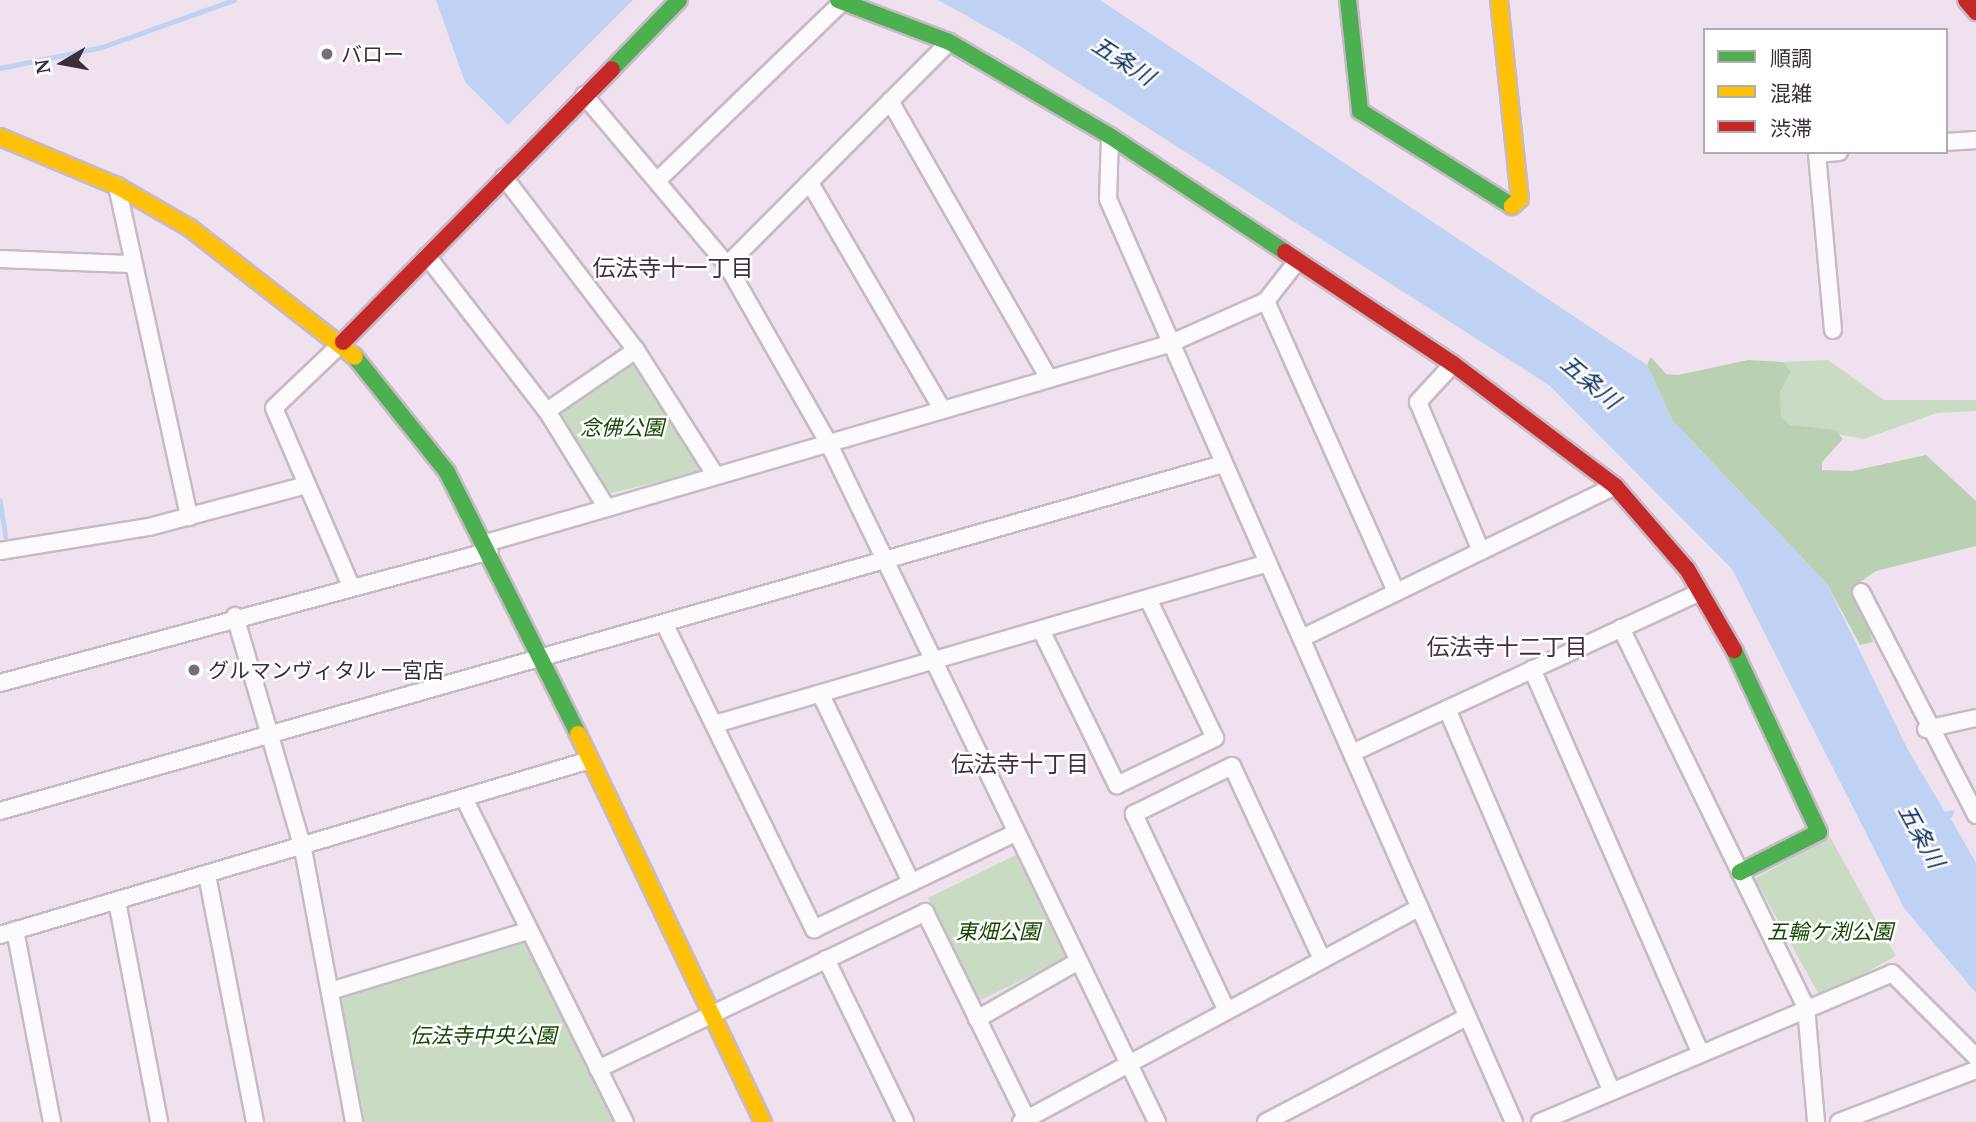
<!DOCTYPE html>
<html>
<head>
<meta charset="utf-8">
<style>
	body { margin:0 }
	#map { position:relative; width:1976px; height:1122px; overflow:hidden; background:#f0e1ef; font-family:"PT Serif","Noto Sans JP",serif }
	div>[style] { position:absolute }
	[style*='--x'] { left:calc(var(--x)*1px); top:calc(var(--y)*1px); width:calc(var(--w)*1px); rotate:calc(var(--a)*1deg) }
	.green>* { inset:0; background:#cadbc4; transform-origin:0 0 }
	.forest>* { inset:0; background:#b9d1b2 }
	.water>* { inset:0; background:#c0d2f3 }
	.stream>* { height:4.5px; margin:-2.25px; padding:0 2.25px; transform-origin:2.25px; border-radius:2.25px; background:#c0d2f3 }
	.roads { filter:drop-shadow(2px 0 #c7bac6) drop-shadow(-2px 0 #c7bac6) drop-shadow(0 2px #c7bac6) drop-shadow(0 -2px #c7bac6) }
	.street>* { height:16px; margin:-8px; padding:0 8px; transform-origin:8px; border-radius:8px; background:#fdfafd }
	.fast>* { height:16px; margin:-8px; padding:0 8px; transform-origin:8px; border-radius:8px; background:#4caf50 }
	.slow>* { height:16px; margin:-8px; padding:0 8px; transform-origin:8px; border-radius:8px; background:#ffc107 }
	.jam>* { height:16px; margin:-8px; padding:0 8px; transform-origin:8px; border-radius:8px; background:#c62828 }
	.dots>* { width:19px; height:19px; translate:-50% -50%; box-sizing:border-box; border:4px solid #fff; border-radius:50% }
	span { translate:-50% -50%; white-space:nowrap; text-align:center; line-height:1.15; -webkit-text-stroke:5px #fff; paint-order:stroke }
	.poi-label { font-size:21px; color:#3a2f39 }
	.left { translate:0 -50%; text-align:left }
	.park-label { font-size:21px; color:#114800; font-style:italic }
	.water-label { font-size:23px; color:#0e315b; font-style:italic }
	.neighbourhood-label { font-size:23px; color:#422d41 }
	.legend { position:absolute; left:1703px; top:28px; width:245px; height:126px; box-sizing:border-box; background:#fff; border:2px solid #b0acb0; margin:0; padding:9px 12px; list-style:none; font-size:21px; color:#3a2f39 }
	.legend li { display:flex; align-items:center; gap:14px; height:35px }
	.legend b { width:35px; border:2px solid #b0acb0 }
	.north { position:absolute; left:28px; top:28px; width:70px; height:70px; -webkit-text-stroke:5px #fff; paint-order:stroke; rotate:260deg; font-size:19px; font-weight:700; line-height:28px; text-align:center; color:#3a2f39 }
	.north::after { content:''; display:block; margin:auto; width:24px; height:32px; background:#3a2f39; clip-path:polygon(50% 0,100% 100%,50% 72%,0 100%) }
</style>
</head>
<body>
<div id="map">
	<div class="green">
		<div style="clip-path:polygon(635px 357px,704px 471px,607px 494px,555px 410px)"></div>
		<div style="clip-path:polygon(1828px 360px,1884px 400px,1976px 400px,1976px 411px,1937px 413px,1864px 439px,1790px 425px,1780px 417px,1780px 393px,1791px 371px,1783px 362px)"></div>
		<div style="left:1830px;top:837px;width:136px;height:86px;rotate:61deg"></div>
		<div style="left:1016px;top:855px;width:115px;height:98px;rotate:64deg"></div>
		<div style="clip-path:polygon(528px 931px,625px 1122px,354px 1122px,330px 991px)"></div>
	</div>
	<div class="forest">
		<div style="clip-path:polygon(1651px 357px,1666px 374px,1678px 375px,1748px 360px,1783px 362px,1791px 371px,1780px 393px,1781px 417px,1790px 425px,1835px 430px,1843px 439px,1822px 462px,1822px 470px,1852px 471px,1926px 455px,1976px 501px,1976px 546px,1876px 571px,1854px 586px,1873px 642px,1860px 645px,1827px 584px,1672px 420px,1647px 365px)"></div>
	</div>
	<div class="water">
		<div style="clip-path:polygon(436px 0,633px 0,508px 125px,465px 82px)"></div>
		<div style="clip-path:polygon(938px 0,1100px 0,1647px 365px,1672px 420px,1827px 584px,1908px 750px,1945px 812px,1955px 810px,1951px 819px,1976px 863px,1976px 993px,1904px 908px,1732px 569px,1550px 386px,1017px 44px)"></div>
	</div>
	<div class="stream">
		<div style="--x:0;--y:68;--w:104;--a:-11.6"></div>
		<div style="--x:102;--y:47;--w:140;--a:-19.6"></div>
		<div style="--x:0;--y:500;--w:37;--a:81"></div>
	</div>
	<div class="roads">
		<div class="street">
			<div style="--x:584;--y:95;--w:222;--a:49.9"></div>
			<div style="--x:727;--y:265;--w:202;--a:60.3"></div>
			<div style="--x:827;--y:440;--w:758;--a:64.18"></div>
			<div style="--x:890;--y:101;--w:320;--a:60.2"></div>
			<div style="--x:1110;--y:136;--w:63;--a:91.8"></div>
			<div style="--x:1108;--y:199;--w:1008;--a:66.26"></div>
			<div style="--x:1946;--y:142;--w:30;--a:-4"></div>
			<div style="--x:504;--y:177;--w:218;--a:52.7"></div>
			<div style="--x:636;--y:350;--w:146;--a:57.6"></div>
			<div style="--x:660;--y:178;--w:253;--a:-44"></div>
			<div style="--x:810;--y:183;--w:262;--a:59.7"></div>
			<div style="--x:117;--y:186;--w:339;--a:77.7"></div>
			<div style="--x:427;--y:256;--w:196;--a:52.3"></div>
			<div style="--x:0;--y:259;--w:129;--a:2.2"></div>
			<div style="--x:727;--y:265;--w:315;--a:-45.1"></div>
			<div style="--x:1266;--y:301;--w:319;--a:65.9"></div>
			<div style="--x:1833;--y:330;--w:177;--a:-95.2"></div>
			<div style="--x:1817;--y:154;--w:22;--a:-5"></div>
			<div style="--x:343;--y:342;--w:95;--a:136.3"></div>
			<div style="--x:274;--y:408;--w:192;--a:66.6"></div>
			<div style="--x:636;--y:350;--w:108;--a:145.6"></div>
			<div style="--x:547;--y:411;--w:114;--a:58.3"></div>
			<div style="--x:607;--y:508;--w:585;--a:-16.27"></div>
			<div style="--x:1169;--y:344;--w:106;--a:-23.9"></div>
			<div style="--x:1266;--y:301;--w:47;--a:-51.9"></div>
			<div style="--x:1453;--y:364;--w:52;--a:132.6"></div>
			<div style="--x:1418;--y:402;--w:162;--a:67.1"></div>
			<div style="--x:486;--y:543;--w:126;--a:-16.1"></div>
			<div style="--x:0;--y:551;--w:151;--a:-9.2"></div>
			<div style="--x:149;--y:527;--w:163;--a:-14.9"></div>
			<div style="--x:1861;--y:592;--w:251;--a:62.7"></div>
			<div style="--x:235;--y:616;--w:243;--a:73.7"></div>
			<div style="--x:303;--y:849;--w:278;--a:79.4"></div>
			<div style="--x:665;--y:625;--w:339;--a:63.9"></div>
			<div style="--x:814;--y:929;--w:223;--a:-25.5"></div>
			<div style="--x:1621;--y:628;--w:422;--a:64"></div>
			<div style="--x:1806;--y:1007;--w:115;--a:85"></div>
			<div style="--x:1041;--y:630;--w:173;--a:63.9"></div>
			<div style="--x:1117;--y:785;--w:109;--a:-25.6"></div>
			<div style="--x:1215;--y:738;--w:154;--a:-115.7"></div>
			<div style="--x:1302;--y:638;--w:348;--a:-25.9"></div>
			<div style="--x:1532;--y:669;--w:416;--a:66.3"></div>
			<div style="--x:0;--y:683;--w:507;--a:-15.08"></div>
			<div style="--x:821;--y:695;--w:208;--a:64.3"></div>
			<div style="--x:1447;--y:709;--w:414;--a:66.7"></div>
			<div style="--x:715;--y:724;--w:576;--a:-16.23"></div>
			<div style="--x:1926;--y:729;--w:51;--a:-12.4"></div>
			<div style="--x:1352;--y:753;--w:383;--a:-24.8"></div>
			<div style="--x:466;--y:802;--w:357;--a:63.6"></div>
			<div style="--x:0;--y:811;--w:1271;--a:-15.84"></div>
			<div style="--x:207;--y:875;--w:252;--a:79"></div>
			<div style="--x:117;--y:901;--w:225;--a:79.2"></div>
			<div style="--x:15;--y:930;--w:196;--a:79.1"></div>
			<div style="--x:0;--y:935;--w:615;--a:-16.52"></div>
			<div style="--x:826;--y:959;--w:181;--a:64.1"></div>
			<div style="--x:330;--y:991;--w:207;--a:-16.9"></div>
			<div style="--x:1226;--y:1009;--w:216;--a:-115.3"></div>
			<div style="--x:1134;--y:814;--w:109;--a:-26.1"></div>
			<div style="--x:1232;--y:766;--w:213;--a:65"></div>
			<div style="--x:977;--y:1019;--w:115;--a:-29.7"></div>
			<div style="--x:598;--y:1069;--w:363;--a:-25.6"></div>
			<div style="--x:925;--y:912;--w:231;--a:63.8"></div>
			<div style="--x:1021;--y:1122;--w:452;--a:-28.3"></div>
			<div style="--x:1266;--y:1122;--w:225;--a:-27.6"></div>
			<div style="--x:1540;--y:1122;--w:382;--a:-22.9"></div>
			<div style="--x:1892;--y:973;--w:119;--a:45"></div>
			<div style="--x:1839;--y:1122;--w:147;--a:-20.8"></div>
		</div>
		<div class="fast">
			<div style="--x:838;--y:0;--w:119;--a:20.7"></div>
			<div style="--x:949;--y:42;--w:186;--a:30.3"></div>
			<div style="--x:1110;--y:136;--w:210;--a:33.5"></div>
			<div style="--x:1348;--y:0;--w:112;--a:83.8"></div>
			<div style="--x:1360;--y:111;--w:179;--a:32"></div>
			<div style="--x:612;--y:69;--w:96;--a:-45.8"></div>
			<div style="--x:355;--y:357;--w:147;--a:51.3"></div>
			<div style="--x:447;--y:472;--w:293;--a:63.4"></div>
			<div style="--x:1734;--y:650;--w:201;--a:65"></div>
			<div style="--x:1819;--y:832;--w:89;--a:153.1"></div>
		</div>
		<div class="slow">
			<div style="--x:1499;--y:0;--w:200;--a:84"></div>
			<div style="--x:1520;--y:199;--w:11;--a:139"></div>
			<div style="--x:0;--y:137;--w:127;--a:22.7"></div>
			<div style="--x:117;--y:186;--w:84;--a:29.9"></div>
			<div style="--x:190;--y:228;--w:209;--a:38"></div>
			<div style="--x:578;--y:734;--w:430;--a:64.5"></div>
		</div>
		<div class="jam">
			<div style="--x:1966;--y:0;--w:16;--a:50"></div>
			<div style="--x:1285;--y:252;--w:202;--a:33.7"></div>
			<div style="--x:1453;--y:364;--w:203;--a:37"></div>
			<div style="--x:1615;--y:486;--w:110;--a:49.1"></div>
			<div style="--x:1687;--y:569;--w:94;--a:59.9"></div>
			<div style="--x:343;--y:342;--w:383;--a:-45.4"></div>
		</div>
	</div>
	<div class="dots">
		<div style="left:327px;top:54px;background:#7a6d79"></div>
		<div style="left:194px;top:670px;background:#7a6d79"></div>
	</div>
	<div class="poi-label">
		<span class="left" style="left:341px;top:54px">バロー</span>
		<span class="left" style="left:208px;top:670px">グルマンヴィタル 一宮店</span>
	</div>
	<div class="park-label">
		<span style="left:622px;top:427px">念佛公園</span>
		<span style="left:998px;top:931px">東畑公園</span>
		<span style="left:1830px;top:931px">五輪ケ渕公園</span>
		<span style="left:483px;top:1035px">伝法寺中央公園</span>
	</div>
	<div class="water-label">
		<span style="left:1123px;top:61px;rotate:33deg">五条川</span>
		<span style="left:1590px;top:382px;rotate:40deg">五条川</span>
		<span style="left:1921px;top:836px;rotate:61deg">五条川</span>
	</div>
	<div class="neighbourhood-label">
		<span style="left:673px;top:268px">伝法寺十一丁目</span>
		<span style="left:1507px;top:647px">伝法寺十二丁目</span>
		<span style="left:1020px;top:764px">伝法寺十丁目</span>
	</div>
	<ul class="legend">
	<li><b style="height:9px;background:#4caf50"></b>順調</li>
	<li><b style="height:9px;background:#ffc107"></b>混雑</li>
	<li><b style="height:9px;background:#c62828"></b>渋滞</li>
	</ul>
	<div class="north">N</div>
</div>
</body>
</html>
